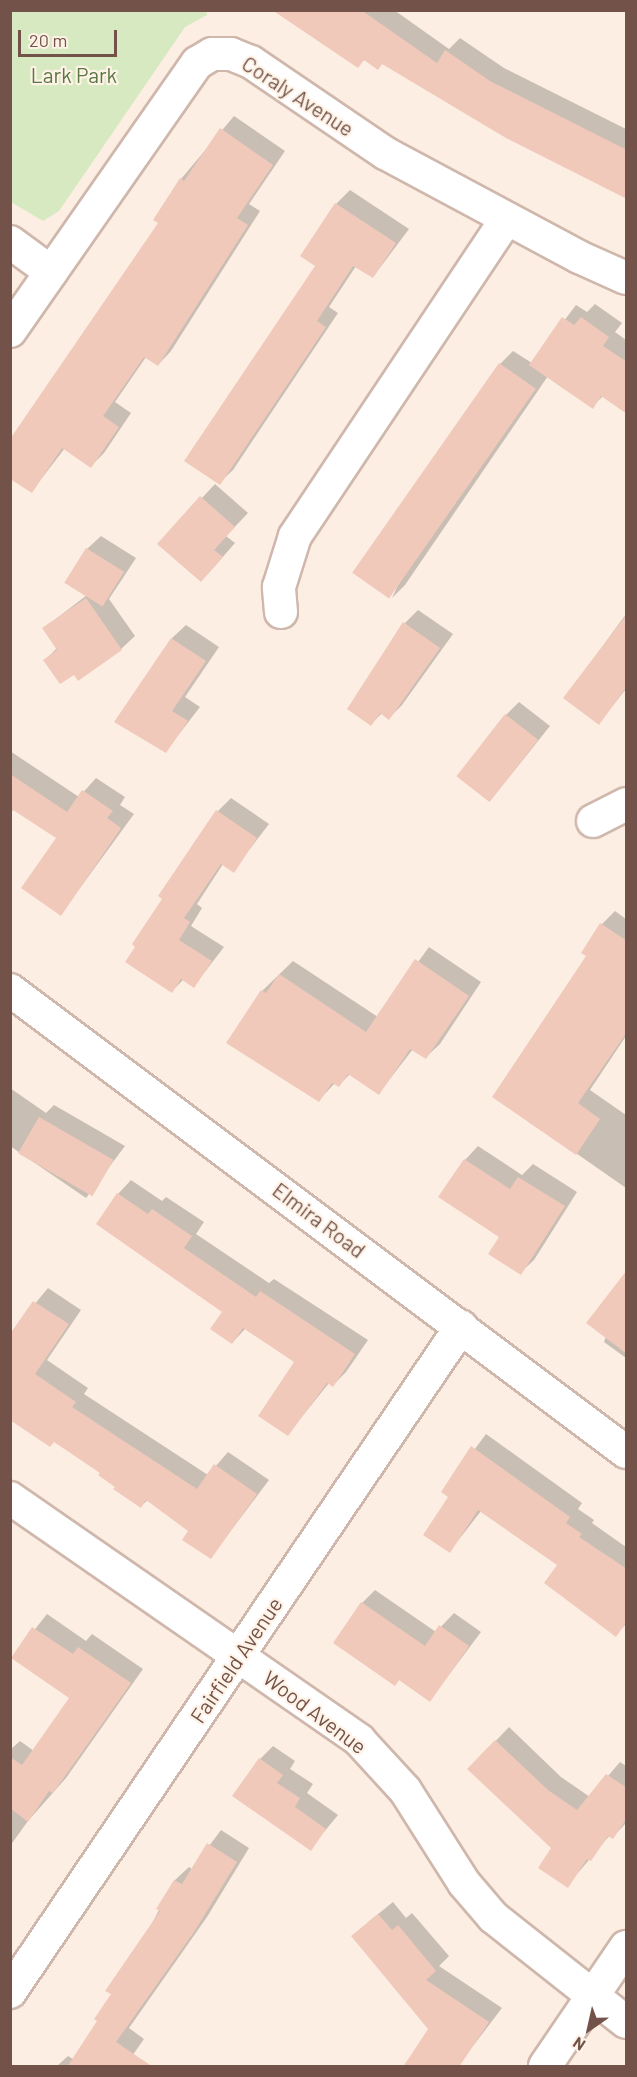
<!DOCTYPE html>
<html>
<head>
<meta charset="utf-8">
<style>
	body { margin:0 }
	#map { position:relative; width:637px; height:2077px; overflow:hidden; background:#fceee2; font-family:Barlow,sans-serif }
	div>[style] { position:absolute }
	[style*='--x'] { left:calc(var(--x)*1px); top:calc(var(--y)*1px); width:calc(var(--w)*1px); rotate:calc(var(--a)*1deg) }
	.green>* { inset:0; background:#d6e9c1 }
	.shadow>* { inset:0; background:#0003 }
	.building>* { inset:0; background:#f1c9ba; transform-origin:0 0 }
	.roads { filter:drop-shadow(2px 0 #cfb7ac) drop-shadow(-2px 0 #cfb7ac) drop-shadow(0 2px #cfb7ac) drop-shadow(0 -2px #cfb7ac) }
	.minor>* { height:32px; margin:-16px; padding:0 16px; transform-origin:16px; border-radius:16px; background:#fff }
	span { translate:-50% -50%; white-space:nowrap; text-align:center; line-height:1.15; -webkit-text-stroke:4.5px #fff3e8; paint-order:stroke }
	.park-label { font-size:21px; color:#597842 }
	.street-label { font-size:21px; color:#735349 }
	.frame { position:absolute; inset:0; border:12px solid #735349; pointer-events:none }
	.north { position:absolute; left:559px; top:1999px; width:60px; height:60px; -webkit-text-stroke:4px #fff3e8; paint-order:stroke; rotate:214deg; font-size:16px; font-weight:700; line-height:24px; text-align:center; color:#735349 }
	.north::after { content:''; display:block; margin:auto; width:21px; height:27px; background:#735349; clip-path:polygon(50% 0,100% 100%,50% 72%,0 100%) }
	.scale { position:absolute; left:18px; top:30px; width:99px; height:27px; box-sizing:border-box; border:3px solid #735349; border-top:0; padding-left:8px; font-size:18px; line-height:21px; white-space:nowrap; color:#735349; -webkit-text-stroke:4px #fff3e8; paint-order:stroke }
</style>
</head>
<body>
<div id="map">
	<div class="green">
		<div style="clip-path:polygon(11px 10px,206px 10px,207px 15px,185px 27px,59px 211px,43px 221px,11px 202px)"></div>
	</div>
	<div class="shadow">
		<div style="clip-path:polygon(275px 10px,394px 10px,449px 49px,460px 38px,504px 68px,626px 129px,626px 196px,383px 63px,378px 68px,365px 59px,358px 66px)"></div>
		<div style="clip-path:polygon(234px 116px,285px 151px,249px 204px,260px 211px,171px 351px,158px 365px,146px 357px,115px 402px,131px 413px,104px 453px,91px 466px,65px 448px,32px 491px,181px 179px)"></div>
		<div style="clip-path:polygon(350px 190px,409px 229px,373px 277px,356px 266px,329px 307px,338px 313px,233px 470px,219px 483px,317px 266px,336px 204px)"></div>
		<div style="clip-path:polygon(595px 304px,622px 323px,615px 332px,626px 340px,626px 403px,603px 396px,592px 407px,548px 376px,405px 585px,392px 598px,500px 364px,513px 351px,532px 363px,576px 305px,587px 312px)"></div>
		<div style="clip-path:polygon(215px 484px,248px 513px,226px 536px,235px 543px,214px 567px,159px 544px)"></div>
		<div style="clip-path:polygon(101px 536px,136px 558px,109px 599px,135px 636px,121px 649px,74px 673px,45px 660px,57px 648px,44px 628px,87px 595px,87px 549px)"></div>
		<div style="clip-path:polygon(418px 610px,453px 634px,402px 705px,389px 718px,382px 713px,371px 724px,405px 623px)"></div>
		<div style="clip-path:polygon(626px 614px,626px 689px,599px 723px,565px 698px)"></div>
		<div style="clip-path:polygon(186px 625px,219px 647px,185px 697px,200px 707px,166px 751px,116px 722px,172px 638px)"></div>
		<div style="clip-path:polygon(519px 702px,550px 726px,490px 801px,506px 715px)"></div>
		<div style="clip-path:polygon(10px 751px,79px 797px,96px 778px,125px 797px,120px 805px,134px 814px,61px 914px,58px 838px,14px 809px,10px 814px)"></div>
		<div style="clip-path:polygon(231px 798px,269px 824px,233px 871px,223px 864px,197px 904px,202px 908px,191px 926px,224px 947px,194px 986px,184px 979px,172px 991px,127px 962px,218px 811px)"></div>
		<div style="clip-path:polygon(615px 911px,626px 919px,626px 1036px,590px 1090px,626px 1115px,626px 1188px,494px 1096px,588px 956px,602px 924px)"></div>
		<div style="clip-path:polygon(429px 947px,481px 982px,440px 1044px,426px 1057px,413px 1049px,379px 1093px,350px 1074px,339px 1085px,335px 1083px,319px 1100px,262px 991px,293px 961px,378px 1017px)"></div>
		<div style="clip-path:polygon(10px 1088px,46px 1113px,54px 1105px,125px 1146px,86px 1198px,10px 1146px)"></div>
		<div style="clip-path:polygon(478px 1146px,522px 1175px,533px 1164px,577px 1192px,534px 1260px,520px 1273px,465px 1160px)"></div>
		<div style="clip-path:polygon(131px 1180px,162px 1201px,166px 1197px,204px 1222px,196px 1234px,269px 1283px,274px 1279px,368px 1340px,346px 1372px,333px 1385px,329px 1383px,288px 1434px,296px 1362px,246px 1328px,232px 1343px,224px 1311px,118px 1194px)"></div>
		<div style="clip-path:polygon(626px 1277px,626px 1358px,604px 1342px)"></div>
		<div style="clip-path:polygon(48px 1288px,81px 1310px,47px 1360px,88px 1388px,84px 1394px,208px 1475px,228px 1452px,269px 1480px,211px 1557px,190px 1530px,148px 1500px,141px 1506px,102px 1472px,54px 1441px,10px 1334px)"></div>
		<div style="clip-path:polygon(486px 1434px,582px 1503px,578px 1509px,594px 1520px,592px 1523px,626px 1547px,626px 1624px,616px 1635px,559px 1564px,481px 1511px,450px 1551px,450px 1496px,443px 1492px)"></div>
		<div style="clip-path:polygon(375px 1590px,436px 1632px,454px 1613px,481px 1632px,430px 1700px,400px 1679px,395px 1684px,362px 1603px)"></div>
		<div style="clip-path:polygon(47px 1614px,86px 1641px,92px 1634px,143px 1669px,66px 1778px,28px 1821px,10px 1846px,10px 1750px,20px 1741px,34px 1751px,71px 1697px,13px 1657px)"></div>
		<div style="clip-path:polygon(509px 1727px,561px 1777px,590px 1797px,620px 1762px,626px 1766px,626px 1823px,613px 1837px,610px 1835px,567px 1886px,553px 1848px,469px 1769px)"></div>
		<div style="clip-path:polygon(273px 1746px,295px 1761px,290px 1769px,313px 1784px,307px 1793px,338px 1815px,310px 1849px,260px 1759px)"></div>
		<div style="clip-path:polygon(221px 1830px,249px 1848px,207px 1917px,129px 2028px,144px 2039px,125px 2066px,57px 2066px,68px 2056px,73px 2059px,100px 2021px,175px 1880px,189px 1867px,192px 1869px)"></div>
		<div style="clip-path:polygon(393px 1902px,406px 1918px,412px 1913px,449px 1956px,439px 1966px,502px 2008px,460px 2063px,430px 2029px,367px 1923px)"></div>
	</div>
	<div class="building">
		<div style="clip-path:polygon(272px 10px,361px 10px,437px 63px,445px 50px,490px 81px,627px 150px,627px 199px,506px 138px,382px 64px,378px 70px,364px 60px,358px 68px)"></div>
		<div style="clip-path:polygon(220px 128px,273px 165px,237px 218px,248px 225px,158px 366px,144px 357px,103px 416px,119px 427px,91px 468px,62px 448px,32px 493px,10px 479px,10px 439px,158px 223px,153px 220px,180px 178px,184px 181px)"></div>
		<div style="clip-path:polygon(335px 203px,396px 243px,373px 278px,353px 266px,317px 321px,326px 327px,220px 485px,184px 461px,315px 266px,300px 256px)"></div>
		<div style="clip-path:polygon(562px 317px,574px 325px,581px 317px,609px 337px,603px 346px,627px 362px,627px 414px,601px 396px,593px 409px,529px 365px)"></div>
		<div style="left:499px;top:363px;width:45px;height:256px;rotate:35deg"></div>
		<div style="clip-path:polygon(200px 496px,235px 527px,214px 550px,223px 557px,201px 582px,157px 544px)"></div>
		<div style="left:86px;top:548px;width:45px;height:41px;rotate:32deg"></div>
		<div style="clip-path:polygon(86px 598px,122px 650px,78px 681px,74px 675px,60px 684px,43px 660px,57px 650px,42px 628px)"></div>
		<div style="clip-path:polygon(627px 614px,627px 686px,599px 725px,563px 698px)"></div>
		<div style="clip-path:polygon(403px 622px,440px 648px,389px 720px,380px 713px,371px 726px,347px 709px)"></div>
		<div style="clip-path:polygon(171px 638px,206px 661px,172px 711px,188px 721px,166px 753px,114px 722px)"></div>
		<div style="left:505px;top:714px;width:42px;height:79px;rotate:38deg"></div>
		<div style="clip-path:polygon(10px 774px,67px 812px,82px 790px,113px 811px,107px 818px,121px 828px,61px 916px,21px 888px,56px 838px,10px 808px)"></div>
		<div style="clip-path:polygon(216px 810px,257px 838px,234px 873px,221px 864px,184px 918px,190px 922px,179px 940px,212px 961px,194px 988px,181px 979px,172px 993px,125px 962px,135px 947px,132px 944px,162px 899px,158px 896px)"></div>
		<div style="clip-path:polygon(600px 923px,627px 941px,627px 1032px,578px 1103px,600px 1119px,576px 1155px,492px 1097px,586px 956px,581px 953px)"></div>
		<div style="clip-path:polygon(415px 959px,469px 996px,426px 1059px,410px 1049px,379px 1095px,348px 1074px,339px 1087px,332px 1083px,319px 1102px,226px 1043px,261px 990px,266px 993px,279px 974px,366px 1032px)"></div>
		<div style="left:39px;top:1117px;width:86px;height:42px;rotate:30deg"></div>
		<div style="clip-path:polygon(464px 1159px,510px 1189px,518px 1177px,565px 1206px,521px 1275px,488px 1254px,499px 1237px,438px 1197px)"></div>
		<div style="clip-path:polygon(117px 1193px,148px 1214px,152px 1209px,192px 1236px,184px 1248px,256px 1297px,260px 1291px,355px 1354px,333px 1387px,327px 1383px,288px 1436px,258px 1416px,294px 1362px,243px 1328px,232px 1344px,210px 1329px,222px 1312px,96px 1224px)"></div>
		<div style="clip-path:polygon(627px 1270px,627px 1354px,586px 1323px)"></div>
		<div style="clip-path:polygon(33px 1301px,69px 1324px,35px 1374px,76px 1402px,72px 1407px,197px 1489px,214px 1464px,257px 1494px,211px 1559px,182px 1540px,188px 1531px,146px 1500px,141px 1508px,113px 1489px,115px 1487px,98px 1475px,100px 1473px,54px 1442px,50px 1447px,10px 1420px,10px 1334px)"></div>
		<div style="clip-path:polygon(471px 1446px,570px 1517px,566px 1523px,582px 1534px,579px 1537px,627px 1569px,627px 1621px,616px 1637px,544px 1583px,557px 1565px,478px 1510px,450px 1553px,423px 1535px,448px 1497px,441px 1492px)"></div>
		<div style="clip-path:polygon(361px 1602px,425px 1646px,439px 1625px,469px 1646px,430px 1702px,399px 1680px,395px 1686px,333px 1643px)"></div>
		<div style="clip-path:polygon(32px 1627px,73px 1654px,78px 1647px,131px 1683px,53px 1793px,49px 1791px,28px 1822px,10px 1808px,10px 1757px,22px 1765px,69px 1698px,11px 1658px)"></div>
		<div style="clip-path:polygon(495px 1740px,548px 1790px,577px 1810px,606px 1774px,627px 1788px,627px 1818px,613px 1839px,608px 1836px,591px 1861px,587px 1859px,568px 1888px,538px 1868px,551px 1848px,467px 1769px)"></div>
		<div style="clip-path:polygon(259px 1758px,283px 1775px,277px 1783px,300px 1798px,295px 1807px,326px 1829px,311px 1851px,232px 1796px)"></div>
		<div style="clip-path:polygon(207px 1843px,237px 1862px,194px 1932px,116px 2042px,153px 2067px,67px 2067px,97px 2021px,94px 2019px,111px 1994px,105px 1991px,160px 1911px,156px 1909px,174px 1880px,182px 1884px)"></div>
		<div style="clip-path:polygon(378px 1914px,392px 1930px,398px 1925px,436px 1971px,426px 1980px,489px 2022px,459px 2067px,403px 2067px,428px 2029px,351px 1936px)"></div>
	</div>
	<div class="roads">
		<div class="minor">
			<div style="--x:10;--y:242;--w:51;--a:36.2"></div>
			<div style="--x:10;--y:331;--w:327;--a:-55.1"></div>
			<div style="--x:197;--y:63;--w:17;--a:-31"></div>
			<div style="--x:212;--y:54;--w:19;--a:0"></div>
			<div style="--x:231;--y:54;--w:22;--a:22"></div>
			<div style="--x:251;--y:62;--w:162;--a:34.2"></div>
			<div style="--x:385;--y:153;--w:220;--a:28.2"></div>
			<div style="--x:579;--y:257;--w:51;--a:24.1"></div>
			<div style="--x:281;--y:612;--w:25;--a:-95"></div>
			<div style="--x:279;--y:587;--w:53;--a:-72.6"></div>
			<div style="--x:295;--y:536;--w:380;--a:-56.3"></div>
			<div style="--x:593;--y:821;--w:37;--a:-27"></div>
			<div style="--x:10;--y:990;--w:770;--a:36.87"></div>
			<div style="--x:10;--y:1498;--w:425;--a:34.7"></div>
			<div style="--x:359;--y:1740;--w:68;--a:47.4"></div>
			<div style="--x:405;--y:1790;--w:110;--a:57.6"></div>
			<div style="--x:464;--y:1883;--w:45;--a:49.5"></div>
			<div style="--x:493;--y:1917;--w:169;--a:38.3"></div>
			<div style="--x:10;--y:1992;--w:804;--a:-55.86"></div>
			<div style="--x:545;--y:2066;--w:144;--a:-55.8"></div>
		</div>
	</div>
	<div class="park-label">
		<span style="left:74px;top:75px">Lark Park</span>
	</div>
	<div class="street-label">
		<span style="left:298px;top:96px;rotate:33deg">Coraly Avenue</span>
		<span style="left:319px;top:1220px;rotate:37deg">Elmira Road</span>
		<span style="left:236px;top:1660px;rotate:-56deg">Fairfield Avenue</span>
		<span style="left:315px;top:1712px;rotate:37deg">Wood Avenue</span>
	</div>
	<div class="frame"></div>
	<div class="north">N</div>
	<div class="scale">20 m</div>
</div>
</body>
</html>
